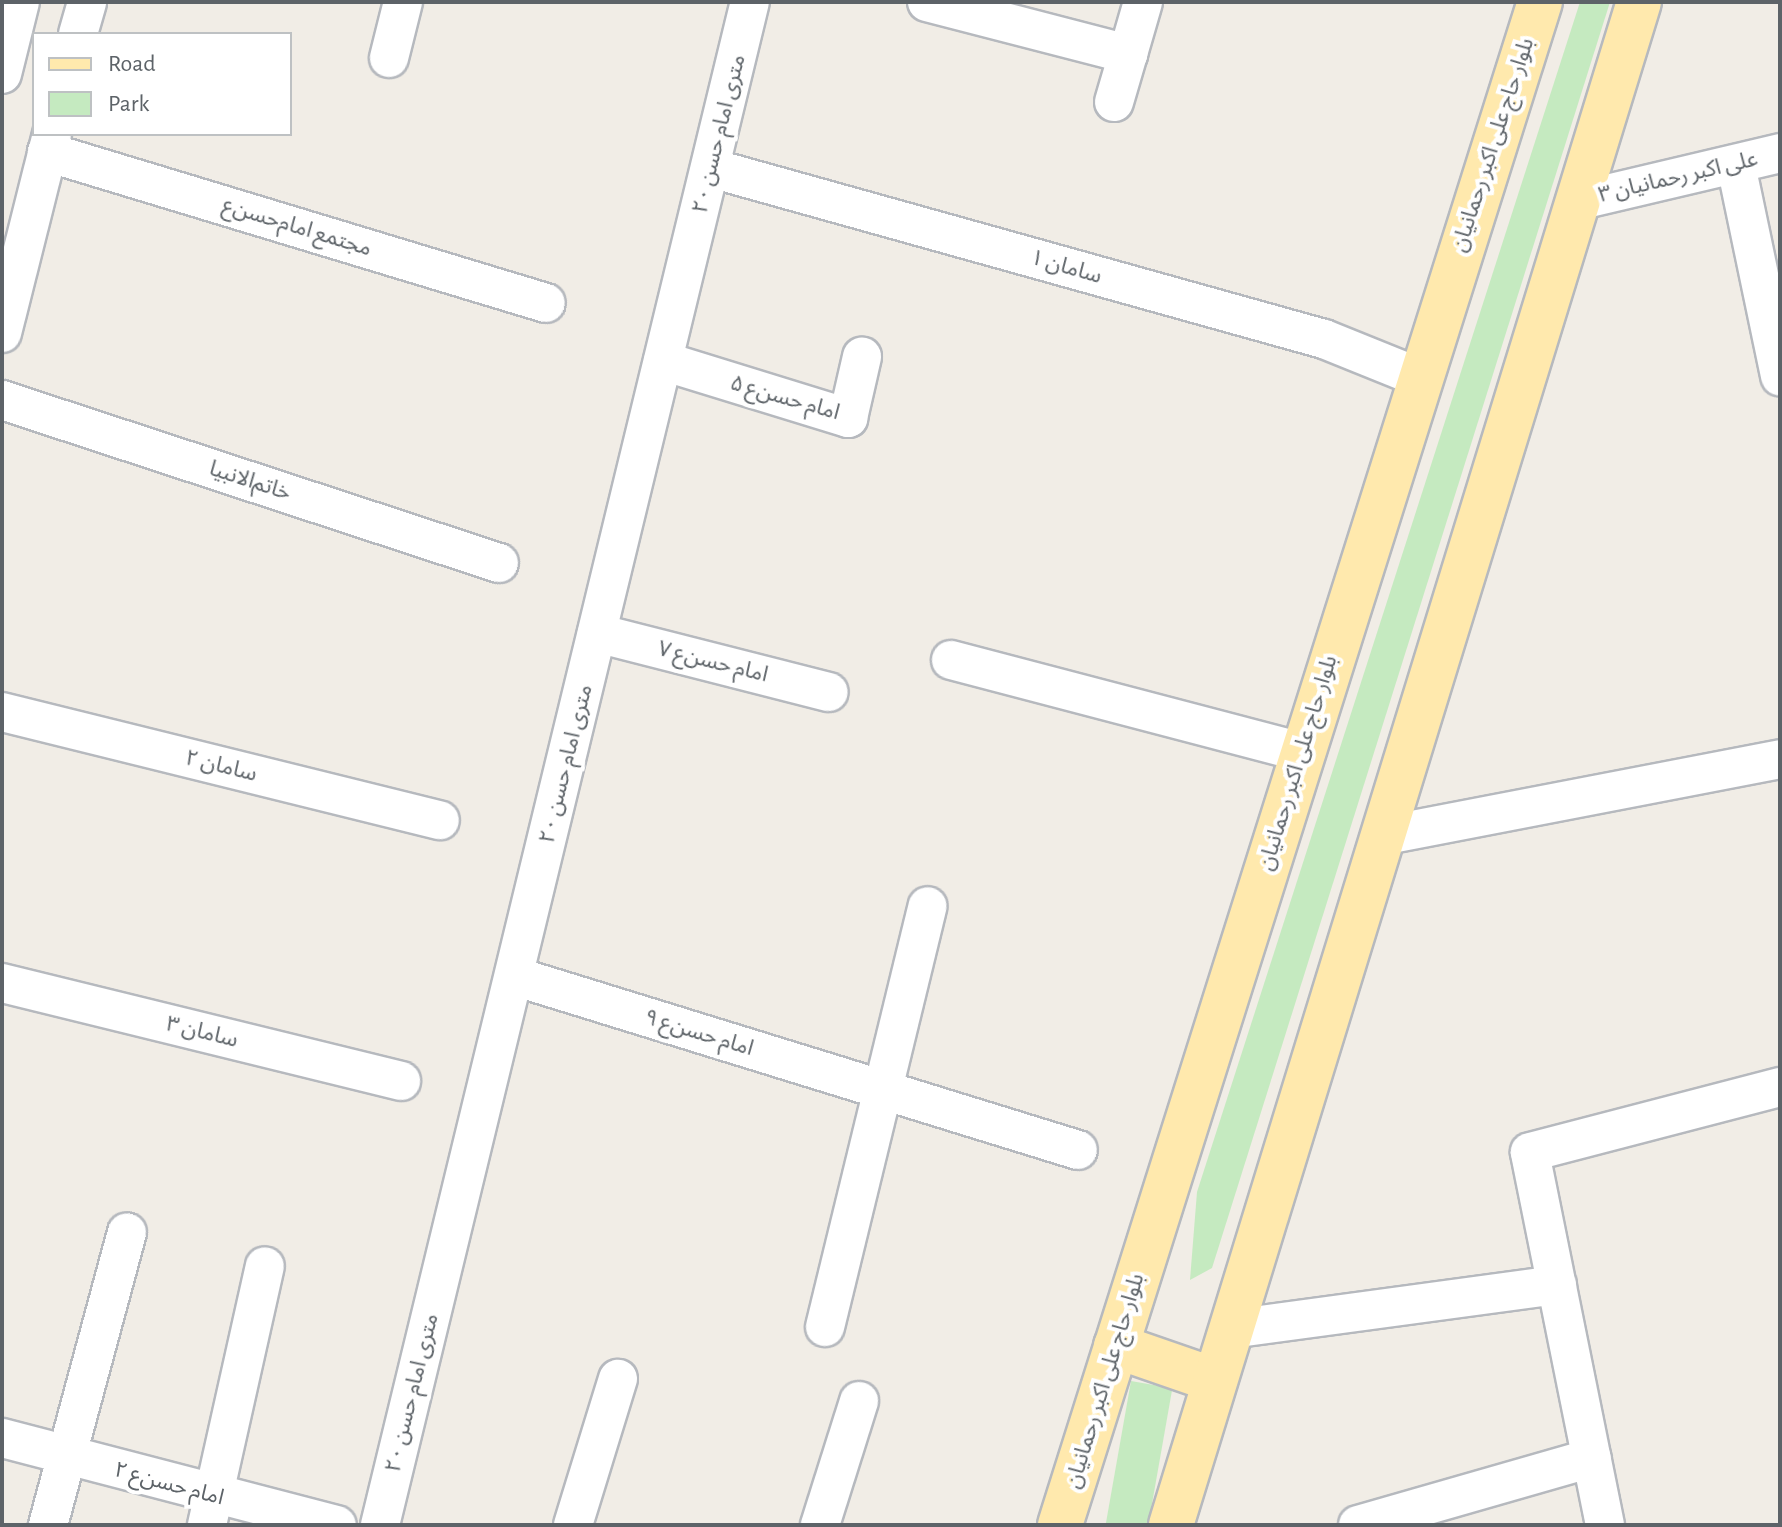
<!DOCTYPE html>
<html>
<head>
<meta charset="utf-8">
<style>
	body { margin:0 }
	#map { position:relative; width:1782px; height:1527px; overflow:hidden; background:#f1ede6; font-family:"Alegreya Sans","Noto Sans Arabic",sans-serif }
	div>[style] { position:absolute }
	[style*='--x'] { left:calc(var(--x)*1px); top:calc(var(--y)*1px); width:calc(var(--w)*1px); rotate:calc(var(--a)*1deg) }
	.green>* { inset:0; background:#c5eac0; transform-origin:0 0 }
	.roads { filter:drop-shadow(2px 0 #b6b9be) drop-shadow(-2px 0 #b6b9be) drop-shadow(0 2px #b6b9be) drop-shadow(0 -2px #b6b9be) }
	.minor>* { height:38px; margin:-19px; padding:0 19px; transform-origin:19px; border-radius:19px; background:#fff }
	.major>* { height:44px; margin:-22px; padding:0 22px; transform-origin:22px; border-radius:22px; background:#ffe9ad }
	span { translate:-50% -50%; white-space:nowrap; text-align:center; line-height:1.15; -webkit-text-stroke:8px #fff; paint-order:stroke }
	.street-label { font-size:22px; color:#5d6368 }
	.frame { position:absolute; inset:0; border:4px solid #5d6368; pointer-events:none }
	.legend { position:absolute; left:32px; top:32px; width:260px; height:104px; box-sizing:border-box; background:#fff; border:2px solid #bec1c3; margin:0; padding:10px 14px; list-style:none; font-size:24px; color:#5d6368 }
	.legend li { display:flex; align-items:center; gap:16px; height:40px }
	.legend b { width:40px; border:2px solid #bec1c3 }
</style>
</head>
<body>
<div id="map">
	<div class="green">
		<div style="clip-path:polygon(1580px 2px,1610px 2px,1212px 1268px,1190px 1280px,1197px 1192px)"></div>
		<div style="left:1131px;top:1381px;width:42px;height:151px;rotate:10deg"></div>
	</div>
	<div class="roads">
		<div class="minor">
			<div style="--x:927;--y:2;--w:208;--a:14.5"></div>
			<div style="--x:1128;--y:54;--w:54;--a:-73.9"></div>
			<div style="--x:78;--y:34;--w:33;--a:-74"></div>
			<div style="--x:389;--y:58;--w:58;--a:-76"></div>
			<div style="--x:2;--y:74;--w:74;--a:-76"></div>
			<div style="--x:1114;--y:102;--w:50;--a:-73.7"></div>
			<div style="--x:47;--y:152;--w:521;--a:16.84"></div>
			<div style="--x:1736;--y:165;--w:216;--a:78.2"></div>
			<div style="--x:711;--y:168;--w:636;--a:15.59"></div>
			<div style="--x:1324;--y:339;--w:101;--a:22"></div>
			<div style="--x:1577;--y:201;--w:209;--a:-13.3"></div>
			<div style="--x:2;--y:333;--w:205;--a:-75.9"></div>
			<div style="--x:663;--y:361;--w:194;--a:17.1"></div>
			<div style="--x:848;--y:418;--w:63;--a:-77.1"></div>
			<div style="--x:2;--y:400;--w:523;--a:18.16"></div>
			<div style="--x:597;--y:633;--w:239;--a:14.3"></div>
			<div style="--x:951;--y:660;--w:362;--a:14.7"></div>
			<div style="--x:2;--y:712;--w:451;--a:13.9"></div>
			<div style="--x:1381;--y:836;--w:406;--a:-10.9"></div>
			<div style="--x:514;--y:976;--w:590;--a:17.15"></div>
			<div style="--x:2;--y:983;--w:411;--a:13.8"></div>
			<div style="--x:825;--y:1327;--w:433;--a:-76.3"></div>
			<div style="--x:1231;--y:1329;--w:329;--a:-7.7"></div>
			<div style="--x:2;--y:1438;--w:346;--a:14.6"></div>
			<div style="--x:48;--y:1525;--w:303;--a:-74.9"></div>
			<div style="--x:207;--y:1525;--w:265;--a:-77.4"></div>
			<div style="--x:380;--y:1525;--w:1567;--a:-76.35"></div>
			<div style="--x:573;--y:1525;--w:153;--a:-72.9"></div>
			<div style="--x:820;--y:1525;--w:130;--a:-72.5"></div>
			<div style="--x:1358;--y:1525;--w:243;--a:-16"></div>
			<div style="--x:1605;--y:1525;--w:380;--a:-101.4"></div>
			<div style="--x:1530;--y:1152;--w:258;--a:-14.6"></div>
		</div>
		<div class="major">
			<div style="--x:1116;--y:1346;--w:104;--a:19.1"></div>
			<div style="--x:1060;--y:1525;--w:1597;--a:-72.51"></div>
			<div style="--x:1171;--y:1525;--w:1593;--a:-72.92"></div>
		</div>
	</div>
	<div class="street-label">
		<span style="left:719px;top:134px;rotate:-76deg">۲۰ متری امام حسن</span>
		<span style="left:1493px;top:145px;rotate:-72deg">بلوار حاج علی اکبر رحمانیان</span>
		<span style="left:1678px;top:177px;rotate:-13deg">علی اکبر رحمانیان ۳</span>
		<span style="left:297px;top:227px;rotate:17deg">مجتمع امام‌حسن‌ع</span>
		<span style="left:1066px;top:267px;rotate:16deg">سامان ۱</span>
		<span style="left:785px;top:398px;rotate:16deg">امام حسن‌ع ۵</span>
		<span style="left:250px;top:481px;rotate:18deg">خاتم‌الانبیا</span>
		<span style="left:713px;top:662px;rotate:14deg">امام حسن‌ع ۷</span>
		<span style="left:1298px;top:763px;rotate:-73deg">بلوار حاج علی اکبر رحمانیان</span>
		<span style="left:566px;top:764px;rotate:-76deg">۲۰ متری امام حسن</span>
		<span style="left:221px;top:766px;rotate:14deg">سامان ۲</span>
		<span style="left:202px;top:1032px;rotate:14deg">سامان ۳</span>
		<span style="left:699px;top:1033px;rotate:17deg">امام حسن‌ع ۹</span>
		<span style="left:1105px;top:1381px;rotate:-73deg">بلوار حاج علی اکبر رحمانیان</span>
		<span style="left:412px;top:1393px;rotate:-76deg">۲۰ متری امام حسن</span>
		<span style="left:169px;top:1484px;rotate:15deg">امام حسن‌ع ۲</span>
	</div>
	<div class="frame"></div>
	<ul class="legend">
	<li><b style="height:10px;background:#ffe9ad"></b>Road</li>
	<li><b style="height:22px;background:#c5eac0"></b>Park</li>
	</ul>
</div>
</body>
</html>
